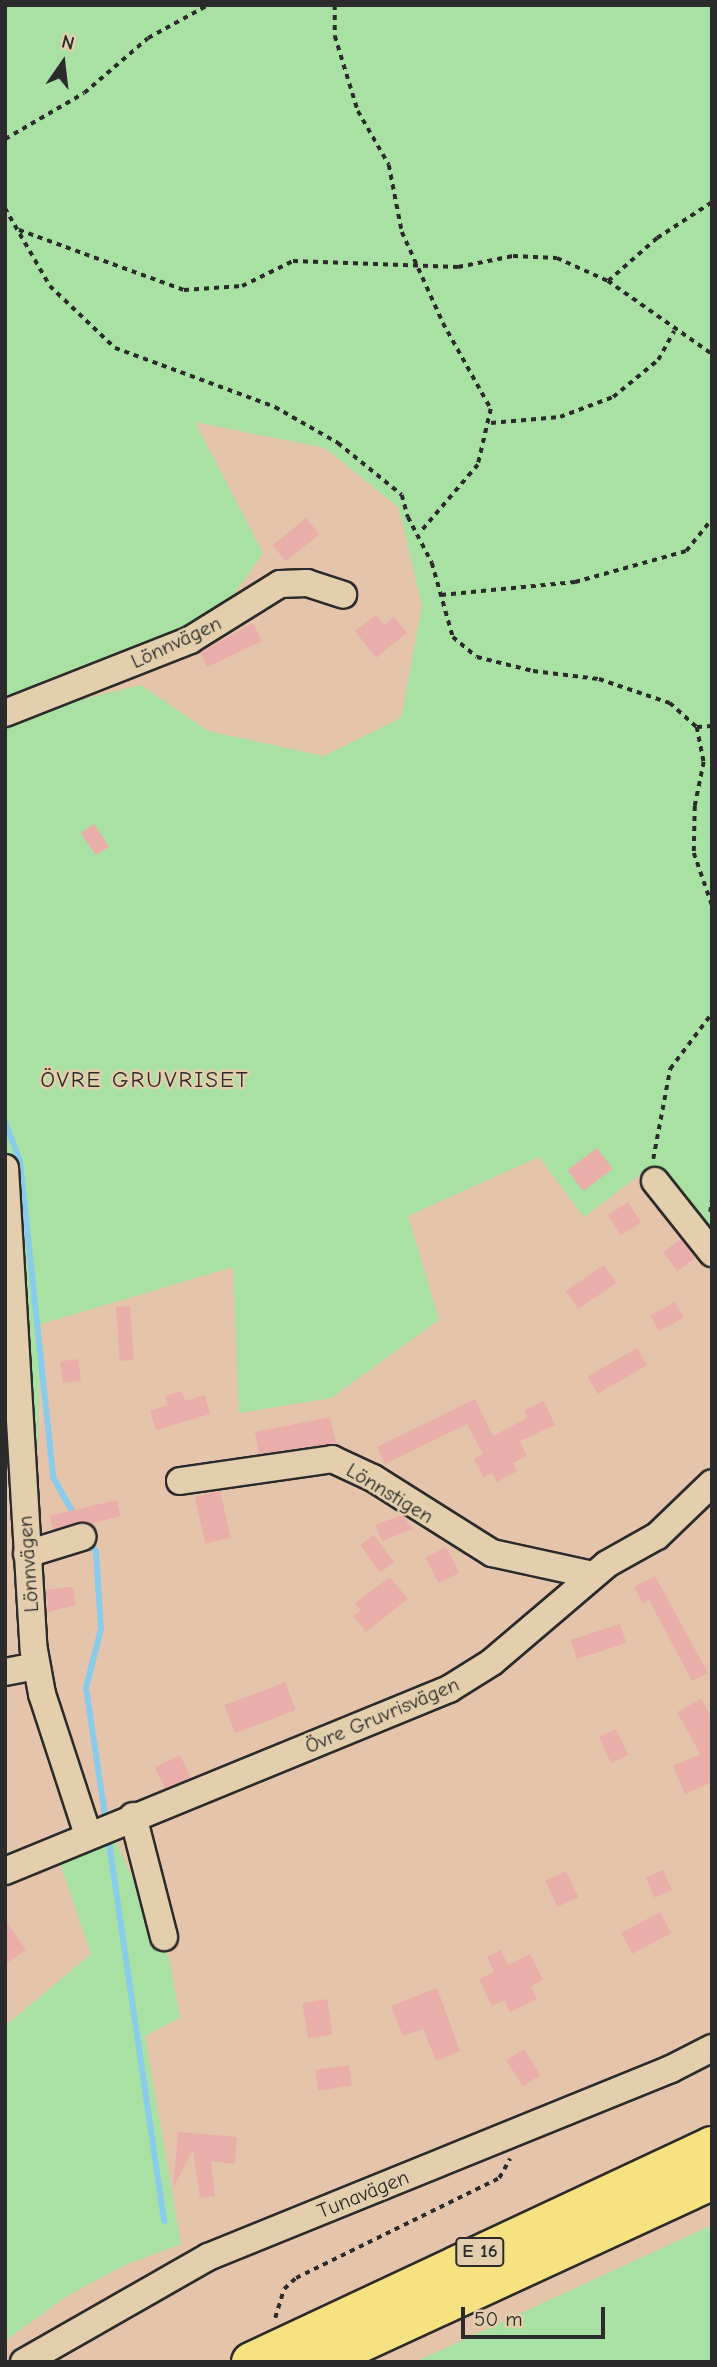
<!DOCTYPE html>
<html>
<head>
<meta charset="utf-8">
<style>
	body { margin:0 }
	#map { position:relative; width:717px; height:2367px; overflow:hidden; background:#e5c4ac; font-family:"Comic Neue",sans-serif }
	div>[style] { position:absolute }
	[style*='--x'] { left:calc(var(--x)*1px); top:calc(var(--y)*1px); width:calc(var(--w)*1px); rotate:calc(var(--a)*1deg) }
	.green>* { inset:0; background:#a9e0a3 }
	.stream>* { height:6px; margin:-3px; padding:0 3px; transform-origin:3px; border-radius:3px; background:#89cbea }
	.building>* { inset:0; background:#e9aea9; transform-origin:0 0 }
	.path>* { height:3.5px; margin-top:-1.75px; transform-origin:0; background:repeating-linear-gradient(90deg,#2b2b2b 0 5px,transparent 0 10px) }
	.roads { filter:drop-shadow(2px 0 #2b2b2b) drop-shadow(-2px 0 #2b2b2b) drop-shadow(0 2px #2b2b2b) drop-shadow(0 -2px #2b2b2b) }
	.minor>* { height:26px; margin:-13px; padding:0 13px; transform-origin:13px; border-radius:13px; background:#e3cead }
	.highway>* { height:38px; margin:-19px; padding:0 19px; transform-origin:19px; border-radius:19px; background:#f6e281 }
	span { translate:-50% -50%; white-space:nowrap; text-align:center; line-height:1.15; -webkit-text-stroke:5px #e3cead; paint-order:stroke }
	.shield-label span { padding:2px 5px; background:#e3cead; border:2px solid; border-radius:5px; -webkit-text-stroke-width:0 }
	.shield-label { font-size:19px; color:#2b2b2b; font-weight:700 }
	.street-label { font-size:21px; color:#2b2b2b }
	.neighbourhood-label { font-size:23px; color:#2b2b2b; letter-spacing:2px }
	.frame { position:absolute; inset:0; border:7px solid #2b2b2b; pointer-events:none }
	.north { position:absolute; left:28px; top:28px; width:70px; height:70px; -webkit-text-stroke:5px #e3cead; paint-order:stroke; rotate:14deg; font-size:19px; font-weight:700; line-height:28px; text-align:center; color:#2b2b2b }
	.north::after { content:''; display:block; margin:auto; width:24px; height:32px; background:#2b2b2b; clip-path:polygon(50% 0,100% 100%,50% 72%,0 100%) }
	.scale { position:absolute; left:461px; top:2307px; width:144px; height:32px; box-sizing:border-box; border:4px solid #2b2b2b; border-top:0; padding-left:9px; font-size:21px; line-height:24px; white-space:nowrap; color:#2b2b2b; -webkit-text-stroke:5px #e3cead; paint-order:stroke }
</style>
</head>
<body>
<div id="map">
	<div class="green">
		<div style="clip-path:polygon(evenodd,5px 5px,712px 5px,712px 1251px,646px 1170px,584px 1217px,539px 1157px,408px 1216px,439px 1320px,331px 1398px,239px 1413px,233px 1267px,41px 1324px,38px 1449px,5px 1450px,5px 5px,195px 422px,325px 448px,399px 508px,422px 606px,401px 718px,324px 756px,208px 731px,141px 685px,71px 702px,67px 675px,223px 610px,263px 553px,195px 422px)"></div>
		<div style="clip-path:polygon(115px 1839px,169px 1958px,180px 2018px,145px 2036px,181px 2244px,125px 2265px,67px 2296px,5px 2341px,5px 2026px,91px 1954px,57px 1855px)"></div>
		<div style="clip-path:polygon(712px 2225px,712px 2362px,415px 2362px)"></div>
	</div>
	<div class="stream">
		<div style="--x:5;--y:1122;--w:42;--a:69"></div>
		<div style="--x:20;--y:1161;--w:318;--a:84"></div>
		<div style="--x:53;--y:1477;--w:45;--a:60.6"></div>
		<div style="--x:89;--y:1540;--w:14;--a:60"></div>
		<div style="--x:96;--y:1552;--w:77;--a:86.3"></div>
		<div style="--x:101;--y:1629;--w:61;--a:104.3"></div>
		<div style="--x:86;--y:1688;--w:135;--a:81.5"></div>
		<div style="--x:108;--y:1836;--w:389;--a:81.7"></div>
	</div>
	<div class="building">
		<div style="left:306px;top:518px;width:21px;height:43px;rotate:51deg"></div>
		<div style="clip-path:polygon(376px 615px,384px 625px,394px 617px,407px 633px,376px 658px,355px 631px)"></div>
		<div style="clip-path:polygon(253px 623px,262px 641px,207px 667px,200px 652px)"></div>
		<div style="left:94px;top:824px;width:27px;height:16px;rotate:56deg"></div>
		<div style="left:597px;top:1148px;width:26px;height:37px;rotate:53deg"></div>
		<div style="left:628px;top:1202px;width:24px;height:24px;rotate:57deg"></div>
		<div style="left:681px;top:1239px;width:24px;height:22px;rotate:54deg"></div>
		<div style="left:604px;top:1265px;width:22px;height:46px;rotate:56deg"></div>
		<div style="left:675px;top:1302px;width:18px;height:28px;rotate:61deg"></div>
		<div style="left:130px;top:1306px;width:54px;height:14px;rotate:86deg"></div>
		<div style="left:637px;top:1348px;width:20px;height:57px;rotate:60deg"></div>
		<div style="left:78px;top:1359px;width:22px;height:18px;rotate:82deg"></div>
		<div style="clip-path:polygon(182px 1391px,185px 1401px,205px 1395px,210px 1414px,156px 1430px,150px 1411px,168px 1405px,165px 1396px)"></div>
		<div style="clip-path:polygon(475px 1399px,493px 1436px,527px 1418px,524px 1410px,544px 1401px,555px 1425px,520px 1441px,527px 1456px,513px 1463px,517px 1471px,497px 1482px,492px 1473px,483px 1477px,474px 1459px,483px 1454px,467px 1424px,385px 1464px,377px 1447px)"></div>
		<div style="clip-path:polygon(330px 1417px,336px 1443px,259px 1454px,255px 1432px)"></div>
		<div style="left:220px;top:1491px;width:48px;height:26px;rotate:77deg"></div>
		<div style="left:117px;top:1500px;width:17px;height:69px;rotate:77deg"></div>
		<div style="clip-path:polygon(402px 1515px,413px 1529px,382px 1541px,375px 1525px)"></div>
		<div style="left:374px;top:1535px;width:34px;height:17px;rotate:54deg"></div>
		<div style="left:446px;top:1547px;width:29px;height:23px;rotate:63deg"></div>
		<div style="clip-path:polygon(655px 1576px,708px 1673px,692px 1681px,649px 1600px,643px 1604px,634px 1587px)"></div>
		<div style="clip-path:polygon(390px 1577px,408px 1599px,366px 1632px,353px 1616px,361px 1610px,355px 1603px)"></div>
		<div style="clip-path:polygon(68px 1587px,73px 1588px,76px 1605px,48px 1612px,46px 1590px)"></div>
		<div style="left:620px;top:1624px;width:20px;height:52px;rotate:72deg"></div>
		<div style="left:285px;top:1682px;width:30px;height:65px;rotate:69deg"></div>
		<div style="clip-path:polygon(701px 1699px,712px 1718px,712px 1782px,685px 1794px,673px 1766px,700px 1754px,677px 1712px)"></div>
		<div style="left:616px;top:1729px;width:29px;height:19px;rotate:65deg"></div>
		<div style="left:180px;top:1755px;width:25px;height:28px;rotate:64deg"></div>
		<div style="left:663px;top:1870px;width:22px;height:19px;rotate:66deg"></div>
		<div style="left:566px;top:1871px;width:29px;height:23px;rotate:65deg"></div>
		<div style="left:660px;top:1912px;width:24px;height:44px;rotate:62deg"></div>
		<div style="clip-path:polygon(5px 1919px,26px 1950px,5px 1964px)"></div>
		<div style="clip-path:polygon(501px 1950px,508px 1965px,530px 1954px,543px 1980px,531px 1986px,537px 1999px,510px 2012px,504px 2000px,492px 2006px,479px 1979px,494px 1972px,487px 1957px)"></div>
		<div style="clip-path:polygon(437px 1988px,460px 2051px,436px 2061px,423px 2029px,403px 2036px,391px 2006px)"></div>
		<div style="left:327px;top:1999px;width:36px;height:25px;rotate:81deg"></div>
		<div style="left:524px;top:2049px;width:31px;height:21px;rotate:58deg"></div>
		<div style="left:349px;top:2065px;width:21px;height:34px;rotate:82deg"></div>
		<div style="clip-path:polygon(178px 2132px,237px 2137px,235px 2164px,211px 2161px,215px 2196px,200px 2198px,193px 2150px,173px 2188px)"></div>
	</div>
	<div class="path">
		<div style="--x:335;--y:5;--w:31;--a:90"></div>
		<div style="--x:335;--y:36;--w:78;--a:73"></div>
		<div style="--x:358;--y:111;--w:62;--a:60.1"></div>
		<div style="--x:389;--y:165;--w:68;--a:79"></div>
		<div style="--x:402;--y:232;--w:100;--a:65.7"></div>
		<div style="--x:443;--y:323;--w:98;--a:60.8"></div>
		<div style="--x:491;--y:409;--w:57;--a:103.1"></div>
		<div style="--x:478;--y:465;--w:89;--a:130.5"></div>
		<div style="--x:5;--y:139;--w:91;--a:-30.2"></div>
		<div style="--x:84;--y:93;--w:84;--a:-40.7"></div>
		<div style="--x:148;--y:38;--w:68;--a:-28.8"></div>
		<div style="--x:5;--y:208;--w:90;--a:60"></div>
		<div style="--x:50;--y:286;--w:90;--a:43.6"></div>
		<div style="--x:115;--y:348;--w:171;--a:20.2"></div>
		<div style="--x:275;--y:407;--w:73;--a:29.7"></div>
		<div style="--x:338;--y:443;--w:82;--a:39.1"></div>
		<div style="--x:402;--y:495;--w:23;--a:75"></div>
		<div style="--x:408;--y:517;--w:52;--a:62.4"></div>
		<div style="--x:432;--y:563;--w:77;--a:74.2"></div>
		<div style="--x:453;--y:637;--w:31;--a:40"></div>
		<div style="--x:477;--y:657;--w:58;--a:14"></div>
		<div style="--x:533;--y:671;--w:66;--a:6.9"></div>
		<div style="--x:599;--y:679;--w:75;--a:18.7"></div>
		<div style="--x:670;--y:703;--w:36;--a:42"></div>
		<div style="--x:697;--y:727;--w:36;--a:79"></div>
		<div style="--x:704;--y:762;--w:45;--a:101.6"></div>
		<div style="--x:695;--y:806;--w:47;--a:91.2"></div>
		<div style="--x:694;--y:853;--w:55;--a:70.9"></div>
		<div style="--x:19;--y:230;--w:176;--a:20"></div>
		<div style="--x:184;--y:290;--w:58;--a:-3.9"></div>
		<div style="--x:242;--y:286;--w:57;--a:-26.1"></div>
		<div style="--x:293;--y:261;--w:165;--a:2.1"></div>
		<div style="--x:458;--y:267;--w:56;--a:-11.3"></div>
		<div style="--x:513;--y:256;--w:44;--a:2.6"></div>
		<div style="--x:557;--y:258;--w:56;--a:24.3"></div>
		<div style="--x:608;--y:281;--w:127;--a:35.1"></div>
		<div style="--x:608;--y:281;--w:65;--a:-41.3"></div>
		<div style="--x:657;--y:238;--w:66;--a:-33.2"></div>
		<div style="--x:491;--y:423;--w:69;--a:-5"></div>
		<div style="--x:560;--y:417;--w:57;--a:-20.7"></div>
		<div style="--x:613;--y:397;--w:58;--a:-39.4"></div>
		<div style="--x:658;--y:360;--w:33;--a:-61"></div>
		<div style="--x:441;--y:595;--w:135;--a:-5.5"></div>
		<div style="--x:575;--y:582;--w:115;--a:-15.6"></div>
		<div style="--x:686;--y:551;--w:41;--a:-50.9"></div>
		<div style="--x:697;--y:727;--w:15;--a:-4"></div>
		<div style="--x:653;--y:1159;--w:92;--a:-79.3"></div>
		<div style="--x:670;--y:1069;--w:70;--a:-53.1"></div>
		<div style="--x:710;--y:1212;--w:15;--a:-82"></div>
		<div style="--x:275;--y:2318;--w:30;--a:-73"></div>
		<div style="--x:284;--y:2289;--w:16;--a:-43"></div>
		<div style="--x:296;--y:2278;--w:226;--a:-26.2"></div>
		<div style="--x:499;--y:2178;--w:22;--a:-60"></div>
	</div>
	<div class="roads">
		<div class="minor">
			<div style="--x:5;--y:713;--w:199;--a:-21.5"></div>
			<div style="--x:190;--y:640;--w:106;--a:-31.9"></div>
			<div style="--x:280;--y:584;--w:27;--a:-2"></div>
			<div style="--x:307;--y:583;--w:38;--a:18"></div>
			<div style="--x:5;--y:1168;--w:483;--a:86.6"></div>
			<div style="--x:34;--y:1650;--w:45;--a:79.7"></div>
			<div style="--x:42;--y:1694;--w:148;--a:71.9"></div>
			<div style="--x:655;--y:1181;--w:92;--a:51.6"></div>
			<div style="--x:180;--y:1481;--w:154;--a:-8.2"></div>
			<div style="--x:332;--y:1459;--w:45;--a:24.9"></div>
			<div style="--x:373;--y:1478;--w:141;--a:32.2"></div>
			<div style="--x:492;--y:1553;--w:103;--a:12.3"></div>
			<div style="--x:27;--y:1554;--w:58;--a:-17.2"></div>
			<div style="--x:5;--y:1672;--w:32;--a:-11"></div>
			<div style="--x:133;--y:1816;--w:125;--a:75.6"></div>
			<div style="--x:5;--y:1871;--w:480;--a:-22.3"></div>
			<div style="--x:449;--y:1689;--w:51;--a:-32.1"></div>
			<div style="--x:492;--y:1662;--w:151;--a:-40.4"></div>
			<div style="--x:607;--y:1564;--w:57;--a:-29.2"></div>
			<div style="--x:657;--y:1536;--w:76;--a:-43.9"></div>
			<div style="--x:24;--y:2362;--w:212;--a:-29.7"></div>
			<div style="--x:208;--y:2257;--w:500;--a:-22.1"></div>
			<div style="--x:671;--y:2069;--w:46;--a:-27.1"></div>
		</div>
		<div class="highway">
			<div style="--x:251;--y:2362;--w:509;--a:-25.11"></div>
			<div style="--x:319;--y:2362;--w:433;--a:-24.8"></div>
		</div>
	</div>
	<div class="shield-label">
		<span style="left:480px;top:2252px">E 16</span>
	</div>
	<div class="street-label">
		<span style="left:176px;top:642px;rotate:-25deg">Lönnvägen</span>
		<span style="left:390px;top:1493px;rotate:31deg">Lönnstigen</span>
		<span style="left:28px;top:1564px;rotate:-94deg">Lönnvägen</span>
		<span style="left:382px;top:1715px;rotate:-23deg">Övre Gruvrisvägen</span>
		<span style="left:363px;top:2194px;rotate:-22deg">Tunavägen</span>
	</div>
	<div class="neighbourhood-label">
		<span style="left:145px;top:1080px">ÖVRE GRUVRISET</span>
	</div>
	<div class="frame"></div>
	<div class="north">N</div>
	<div class="scale">50 m</div>
</div>
</body>
</html>
